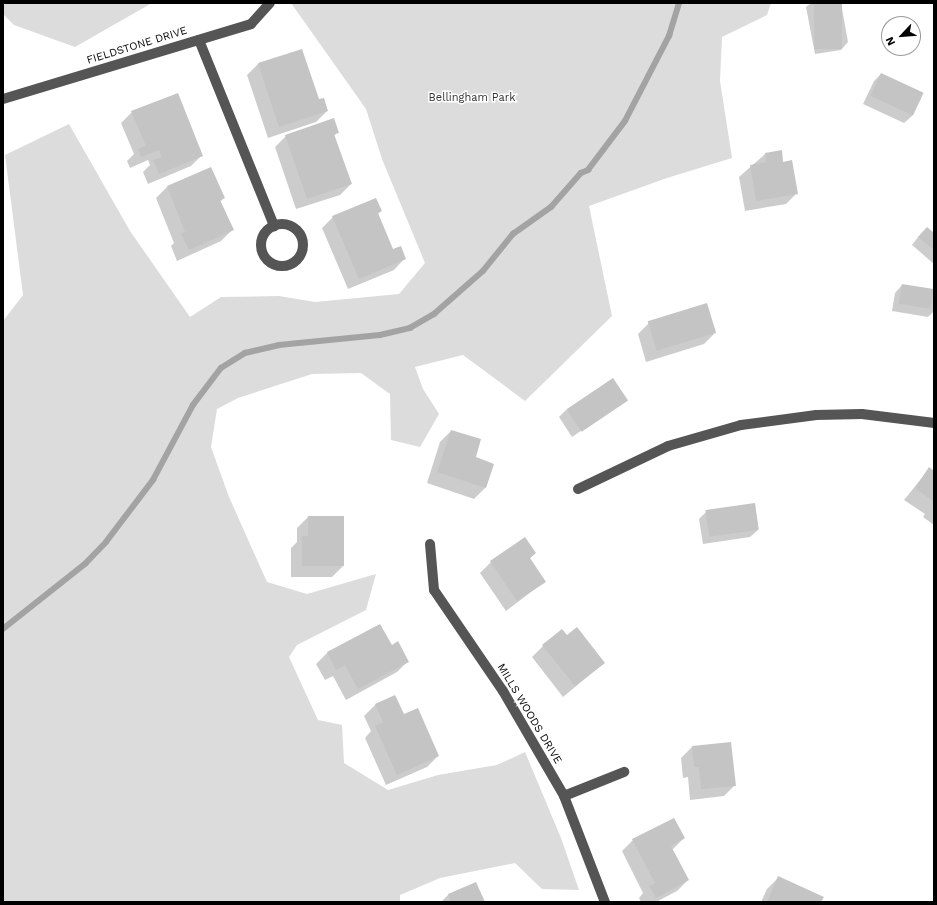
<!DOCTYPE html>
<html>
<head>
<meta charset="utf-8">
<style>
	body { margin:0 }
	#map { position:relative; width:937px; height:905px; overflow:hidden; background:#fff; font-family:"Work Sans",sans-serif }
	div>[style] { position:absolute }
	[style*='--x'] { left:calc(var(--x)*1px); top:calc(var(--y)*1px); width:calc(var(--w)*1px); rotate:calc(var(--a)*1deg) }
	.green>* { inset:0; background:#dcdcdc }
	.shadow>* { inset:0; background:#0003 }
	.stream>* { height:5.5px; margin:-2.75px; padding:0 2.75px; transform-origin:2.75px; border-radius:2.75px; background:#a3a3a3 }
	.building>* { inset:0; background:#c4c4c4; transform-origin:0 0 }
	.minor>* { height:10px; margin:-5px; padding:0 5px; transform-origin:5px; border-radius:5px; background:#555 }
	.minor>.ring { margin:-5px; padding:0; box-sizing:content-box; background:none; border:10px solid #555; border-radius:50% }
	span { translate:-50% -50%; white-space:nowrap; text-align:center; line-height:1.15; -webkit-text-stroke:3px #fff; paint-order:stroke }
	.street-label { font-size:11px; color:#000 }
	.park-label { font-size:11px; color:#333 }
	.frame { position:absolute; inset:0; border:4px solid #000; pointer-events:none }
	.north { position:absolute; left:881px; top:16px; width:40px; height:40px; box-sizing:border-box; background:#fff; border:1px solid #999; border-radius:50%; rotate:244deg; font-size:11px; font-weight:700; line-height:16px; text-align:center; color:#000 }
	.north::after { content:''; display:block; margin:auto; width:14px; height:18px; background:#000; clip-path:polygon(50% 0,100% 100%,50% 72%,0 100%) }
</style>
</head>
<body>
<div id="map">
	<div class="green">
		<div style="clip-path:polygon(3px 3px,152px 3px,75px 47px,14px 25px,3px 14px)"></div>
		<div style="clip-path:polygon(291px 3px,771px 3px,767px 15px,722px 37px,720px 81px,732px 158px,667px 178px,589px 206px,612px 316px,525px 401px,463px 355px,415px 367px,423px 389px,439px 414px,420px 447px,391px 440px,390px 394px,361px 373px,312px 374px,238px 398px,217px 409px,211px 447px,229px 497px,267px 582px,307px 594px,376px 574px,366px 610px,297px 645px,289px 657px,318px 720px,342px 725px,344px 763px,388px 790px,438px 775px,497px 765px,525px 752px,561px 838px,579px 890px,542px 889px,515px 863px,440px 878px,400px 895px,400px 902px,3px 902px,3px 321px,23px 295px,5px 155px,69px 124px,130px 231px,190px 317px,221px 297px,279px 296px,315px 302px,399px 294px,425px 263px,382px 159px,366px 109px)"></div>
	</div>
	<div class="shadow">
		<div style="clip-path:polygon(811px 3px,841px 3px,848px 42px,841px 50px,815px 54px,806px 7px)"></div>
		<div style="clip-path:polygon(301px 50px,319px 100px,327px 111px,316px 122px,268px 138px,247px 75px,258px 64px)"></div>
		<div style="clip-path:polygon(881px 74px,922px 94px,912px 116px,904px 123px,863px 104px,874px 81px)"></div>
		<div style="clip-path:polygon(132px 112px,202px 155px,191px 166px,148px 184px,143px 172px,150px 165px,148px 160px,130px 168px,127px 161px,134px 154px,121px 123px)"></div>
		<div style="clip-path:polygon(338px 132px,334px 136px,351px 184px,340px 195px,296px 209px,275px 147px,286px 136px)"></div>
		<div style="clip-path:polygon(765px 154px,783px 163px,797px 193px,786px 204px,745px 211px,739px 177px)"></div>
		<div style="clip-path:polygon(210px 168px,224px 198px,220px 202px,232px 230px,221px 241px,177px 261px,171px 246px,174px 243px,156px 198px,167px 187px)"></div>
		<div style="clip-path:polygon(381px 211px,377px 215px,392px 251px,405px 258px,394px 270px,348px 289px,322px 228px,333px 217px)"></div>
		<div style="clip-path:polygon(934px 235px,934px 264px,912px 245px,919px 236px)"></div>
		<div style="clip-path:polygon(902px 285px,934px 290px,934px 311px,928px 317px,892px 311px,895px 293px)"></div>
		<div style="clip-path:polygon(649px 323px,715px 333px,704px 344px,646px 362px,638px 334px)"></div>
		<div style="clip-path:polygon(626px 400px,572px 437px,559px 417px,566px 410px)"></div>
		<div style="clip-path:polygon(451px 431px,475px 458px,485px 488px,474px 499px,427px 483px,440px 442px)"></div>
		<div style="clip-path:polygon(929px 469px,934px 472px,934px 525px,923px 517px,925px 514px,904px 500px)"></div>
		<div style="clip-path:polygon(706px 512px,758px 530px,750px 537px,703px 544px,699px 519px)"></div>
		<div style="clip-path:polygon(308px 517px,343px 517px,343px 566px,332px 577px,291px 577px,291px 548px,297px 542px,297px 528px)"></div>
		<div style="clip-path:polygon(535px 553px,529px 559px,544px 582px,506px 611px,480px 573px,491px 562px)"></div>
		<div style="clip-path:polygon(380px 625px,391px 646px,408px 661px,397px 672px,346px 700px,333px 676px,325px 680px,316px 664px,327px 653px)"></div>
		<div style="clip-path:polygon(566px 636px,604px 663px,563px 697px,532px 657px,543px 646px)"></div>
		<div style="clip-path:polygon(395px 696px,404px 715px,438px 756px,427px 767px,386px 785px,365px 738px,371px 731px,364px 716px,375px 705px)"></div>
		<div style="clip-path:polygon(692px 747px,735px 785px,724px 796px,690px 800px,688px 777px,683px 778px,681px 758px)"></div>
		<div style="clip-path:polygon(684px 838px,672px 850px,688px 880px,677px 891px,656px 902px,641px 902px,639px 898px,643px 893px,622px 851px,633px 840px)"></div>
		<div style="clip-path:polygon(779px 877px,820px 902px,761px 902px,767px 889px)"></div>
		<div style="clip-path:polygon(448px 895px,484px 902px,441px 902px)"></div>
	</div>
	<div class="stream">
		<div style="--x:3;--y:629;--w:105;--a:-38.4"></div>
		<div style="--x:85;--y:564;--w:30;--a:-46"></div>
		<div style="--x:106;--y:542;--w:78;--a:-52.8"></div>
		<div style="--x:153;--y:480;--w:85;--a:-61.9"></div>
		<div style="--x:193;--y:405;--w:46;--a:-52.9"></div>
		<div style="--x:221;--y:368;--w:28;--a:-32"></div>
		<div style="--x:245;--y:353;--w:35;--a:-13"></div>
		<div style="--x:279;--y:345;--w:101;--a:-5.7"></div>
		<div style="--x:380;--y:335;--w:31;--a:-13"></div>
		<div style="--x:410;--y:328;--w:28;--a:-30"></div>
		<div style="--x:434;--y:314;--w:65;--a:-41.3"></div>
		<div style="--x:483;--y:271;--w:48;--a:-51"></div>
		<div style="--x:513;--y:234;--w:47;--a:-35.4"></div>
		<div style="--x:551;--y:207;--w:45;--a:-48.6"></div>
		<div style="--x:581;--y:173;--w:8;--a:-23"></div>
		<div style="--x:588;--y:170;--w:61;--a:-52.9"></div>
		<div style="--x:625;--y:121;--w:96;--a:-62.6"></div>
		<div style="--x:669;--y:36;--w:34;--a:-73"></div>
	</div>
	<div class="building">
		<div style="left:814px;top:3px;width:28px;height:46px"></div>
		<div style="clip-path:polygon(302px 49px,319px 99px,324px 98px,328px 111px,279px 127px,258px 63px)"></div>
		<div style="left:881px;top:73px;width:47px;height:25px;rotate:25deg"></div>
		<div style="clip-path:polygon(178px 93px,203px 156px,159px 174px,153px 160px,162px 157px,159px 150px,141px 157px,138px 149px,146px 146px,131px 111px)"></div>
		<div style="clip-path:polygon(334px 118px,339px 133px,334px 134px,352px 184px,307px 199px,285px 135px)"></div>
		<div style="clip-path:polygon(782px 150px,783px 162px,792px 160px,798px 194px,756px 201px,750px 165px,766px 162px,765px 153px)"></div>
		<div style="clip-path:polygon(211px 167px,225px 198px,220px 200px,234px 230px,189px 250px,181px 234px,185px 232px,167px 186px)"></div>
		<div style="clip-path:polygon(376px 198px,382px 211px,378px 213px,393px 249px,401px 246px,406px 259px,359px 279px,332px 216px)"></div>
		<div style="clip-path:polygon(927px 227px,934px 233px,934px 250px,918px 237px)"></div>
		<div style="left:902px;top:284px;width:32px;height:20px;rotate:9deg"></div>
		<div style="left:707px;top:303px;width:31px;height:62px;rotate:73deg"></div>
		<div style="left:613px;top:378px;width:27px;height:56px;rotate:56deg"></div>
		<div style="clip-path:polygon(451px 430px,481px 439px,476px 457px,494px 464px,486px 488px,437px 472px)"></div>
		<div style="clip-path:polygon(929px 467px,934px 471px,934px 502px,915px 488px)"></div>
		<div style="left:755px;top:503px;width:27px;height:50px;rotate:82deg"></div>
		<div style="clip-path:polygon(308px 516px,344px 516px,344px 566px,302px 566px,302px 536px,308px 536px)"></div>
		<div style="clip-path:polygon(525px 537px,536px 553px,530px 558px,546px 582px,517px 601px,490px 561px)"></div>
		<div style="clip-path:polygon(380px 624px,392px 645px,398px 641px,409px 662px,358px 689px,345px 665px,336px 670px,327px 652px)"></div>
		<div style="clip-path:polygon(577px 627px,605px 663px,575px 686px,542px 645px,562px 629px,567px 635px)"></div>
		<div style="clip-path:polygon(395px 695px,404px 714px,418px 708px,439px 756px,397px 775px,375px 726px,383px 722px,375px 704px)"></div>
		<div style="clip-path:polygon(731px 742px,736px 786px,701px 789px,699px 767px,694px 767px,692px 746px)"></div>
		<div style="clip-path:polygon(674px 818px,685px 838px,671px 846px,689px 880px,656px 898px,649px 886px,655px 883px,632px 839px)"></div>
		<div style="clip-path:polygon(778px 876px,824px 897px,821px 902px,767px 902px)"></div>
		<div style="clip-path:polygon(476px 882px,485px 902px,451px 902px,448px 894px)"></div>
	</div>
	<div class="minor">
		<div style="--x:199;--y:40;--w:201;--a:68"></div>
		<div style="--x:3;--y:99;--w:259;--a:-16.8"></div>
		<div style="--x:251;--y:24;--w:28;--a:-48"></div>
		<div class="ring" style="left:261px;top:224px;width:32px;height:32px"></div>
		<div style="--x:578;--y:489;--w:100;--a:-25.5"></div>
		<div style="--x:668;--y:446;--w:76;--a:-16"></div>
		<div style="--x:741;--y:425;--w:76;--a:-7.6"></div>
		<div style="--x:816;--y:415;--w:46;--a:-1.2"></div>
		<div style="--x:862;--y:414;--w:73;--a:7.1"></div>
		<div style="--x:430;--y:544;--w:46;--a:85"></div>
		<div style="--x:434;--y:590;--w:122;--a:55.7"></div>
		<div style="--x:503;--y:691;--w:121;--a:59.8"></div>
		<div style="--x:564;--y:796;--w:114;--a:68.9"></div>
		<div style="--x:564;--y:796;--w:65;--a:-21.8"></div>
	</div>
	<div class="street-label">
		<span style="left:137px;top:46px;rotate:-17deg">FIELDSTONE DRIVE</span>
		<span style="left:529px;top:714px;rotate:59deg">MILLS WOODS DRIVE</span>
	</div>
	<div class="park-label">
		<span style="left:472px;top:98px">Bellingham Park</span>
	</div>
	<div class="frame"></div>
	<div class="north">N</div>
</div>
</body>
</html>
